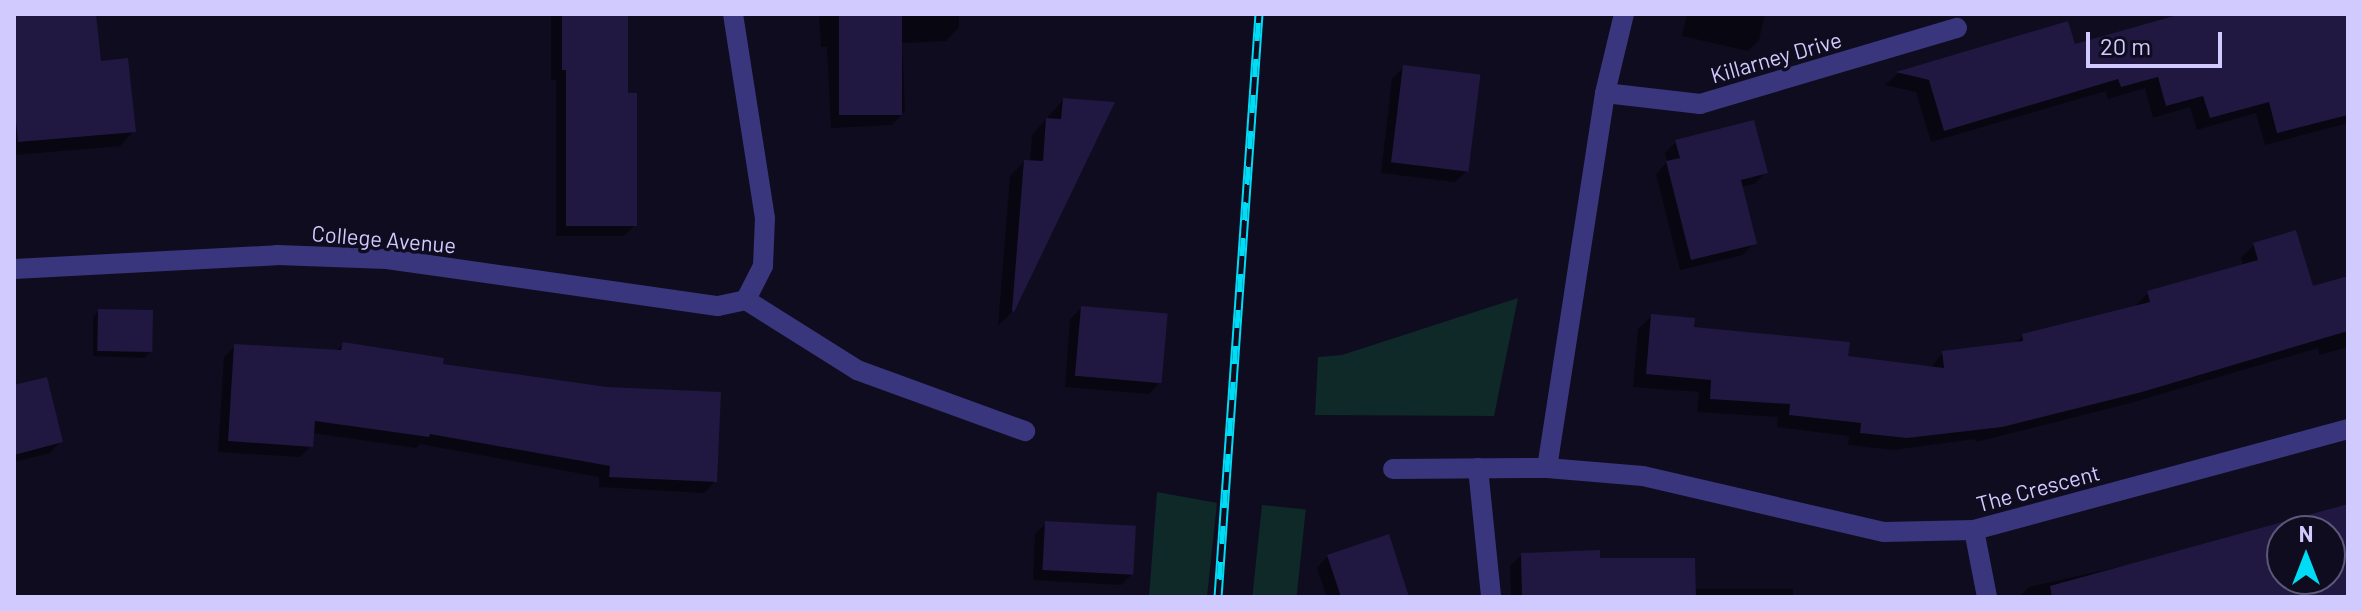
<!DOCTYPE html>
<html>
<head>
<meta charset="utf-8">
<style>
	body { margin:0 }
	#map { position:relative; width:2362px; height:611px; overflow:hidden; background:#0f0c1f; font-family:Barlow,sans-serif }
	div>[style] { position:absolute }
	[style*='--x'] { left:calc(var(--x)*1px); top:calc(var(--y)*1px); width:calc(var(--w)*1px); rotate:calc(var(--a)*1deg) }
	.green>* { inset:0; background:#0f2928; transform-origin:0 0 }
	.shadow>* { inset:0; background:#0007 }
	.building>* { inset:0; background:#201840; transform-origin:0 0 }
	.minor>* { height:20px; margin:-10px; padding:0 10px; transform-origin:10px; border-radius:10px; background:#39367e }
	.rail>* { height:9px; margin-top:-4.5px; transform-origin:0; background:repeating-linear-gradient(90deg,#0f0c1f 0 18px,#00dcf5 0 36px); box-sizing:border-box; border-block:2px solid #00dcf5 }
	span { translate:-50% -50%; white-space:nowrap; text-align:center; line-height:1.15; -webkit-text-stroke:7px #0f0c1f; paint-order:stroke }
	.street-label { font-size:22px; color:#d0caff }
	.frame { position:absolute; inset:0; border:16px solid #d0caff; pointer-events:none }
	.north { position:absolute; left:2266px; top:515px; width:80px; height:80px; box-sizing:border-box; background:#0f0c1f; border:2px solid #5c5879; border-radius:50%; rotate:0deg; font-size:22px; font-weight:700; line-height:32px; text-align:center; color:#d0caff }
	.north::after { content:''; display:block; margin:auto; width:28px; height:36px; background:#00dcf5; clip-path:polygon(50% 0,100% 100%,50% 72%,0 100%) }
	.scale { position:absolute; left:2086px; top:32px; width:136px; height:36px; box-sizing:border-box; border:4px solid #d0caff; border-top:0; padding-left:10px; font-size:24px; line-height:28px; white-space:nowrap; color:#d0caff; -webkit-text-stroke:6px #0f0c1f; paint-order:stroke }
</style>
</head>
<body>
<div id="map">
	<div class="green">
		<div style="clip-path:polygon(1518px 298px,1494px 416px,1315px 415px,1318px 357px,1342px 355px)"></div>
		<div style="clip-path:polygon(1157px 492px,1217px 503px,1207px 597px,1149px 597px)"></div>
		<div style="left:1262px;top:505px;width:44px;height:92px;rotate:6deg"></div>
	</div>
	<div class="shadow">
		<div style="clip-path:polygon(14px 14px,94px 14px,99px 63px,134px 131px,120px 146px,14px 155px)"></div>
		<div style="clip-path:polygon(551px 14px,626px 14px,626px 95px,635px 225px,624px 236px,556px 236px,556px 80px,551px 80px)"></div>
		<div style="clip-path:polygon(819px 14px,959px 14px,959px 27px,946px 41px,902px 43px,905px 111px,892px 125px,831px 128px,827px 47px,821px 47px)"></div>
		<div style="clip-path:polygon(1687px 14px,1765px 14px,1759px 40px,1748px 51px,1682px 36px)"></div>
		<div style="clip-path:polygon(2188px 14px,2348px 14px,2348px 123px,2265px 145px,2256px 113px,2197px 130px,2190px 107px,2153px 118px,2145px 88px,2108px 99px,2106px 91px,1931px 142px,1916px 92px,1885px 85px,1897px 74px,2067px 24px,2073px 46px)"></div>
		<div style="clip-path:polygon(1404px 67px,1467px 171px,1455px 182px,1381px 173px,1392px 79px)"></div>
		<div style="clip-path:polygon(1063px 100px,1112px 104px,1013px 311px,998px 326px,1010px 176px,1024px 162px,1030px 162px,1032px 135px)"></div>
		<div style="clip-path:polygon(1676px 142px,1765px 173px,1754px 184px,1741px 187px,1754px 243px,1743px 255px,1680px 270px,1656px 174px,1667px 162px,1665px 153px)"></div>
		<div style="clip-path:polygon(2254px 245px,2311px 289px,2348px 278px,2348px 347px,2319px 355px,2318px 348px,2127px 404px,1976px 442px,1975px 439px,1893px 450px,1848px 445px,1849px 436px,1777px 427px,1778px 417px,1697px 412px,1699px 392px,1633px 387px,1638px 329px,1652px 316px,1692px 328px,1846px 357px,1930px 368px,1943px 353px,2014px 344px,2023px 336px,2135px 306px,2148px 293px,2243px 266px,2241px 258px)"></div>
		<div style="clip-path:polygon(1081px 308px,1160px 382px,1149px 394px,1065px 387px,1070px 319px)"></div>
		<div style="clip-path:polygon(99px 311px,150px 352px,144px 358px,93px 356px,93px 317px)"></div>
		<div style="clip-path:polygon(344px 344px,441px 365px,715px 481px,704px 493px,599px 487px,599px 477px,420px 444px,416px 448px,312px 433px,311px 446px,300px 457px,218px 452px,224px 357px,235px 346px,335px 352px)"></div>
		<div style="clip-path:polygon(14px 387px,61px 441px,50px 453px,14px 462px)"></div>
		<div style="clip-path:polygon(evenodd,2348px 506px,2348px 597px,2019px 597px,2029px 587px,2206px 547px,2348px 506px,2282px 531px,2330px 531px,2330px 579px,2282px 579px,2282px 531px)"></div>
		<div style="clip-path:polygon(1046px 523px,1132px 574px,1121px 585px,1033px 580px,1035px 534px)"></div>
		<div style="clip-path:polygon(1522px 555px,1598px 560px,1694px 589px,1793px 589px,1793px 597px,1511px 597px,1510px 566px)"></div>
		<div style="clip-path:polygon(1328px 556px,1406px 597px,1327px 597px,1317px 568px)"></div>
	</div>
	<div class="building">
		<div style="clip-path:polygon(14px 14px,96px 14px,101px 61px,128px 58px,136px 132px,18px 142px,14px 102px)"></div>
		<div style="clip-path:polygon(562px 14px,628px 14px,628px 93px,637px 93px,637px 226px,566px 226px,566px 70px,562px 70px)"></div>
		<div style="left:839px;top:14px;width:63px;height:101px"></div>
		<div style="clip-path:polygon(2181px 14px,2348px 14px,2348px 115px,2277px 133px,2269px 102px,2210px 118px,2203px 96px,2166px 106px,2158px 77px,2121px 87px,2118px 79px,1944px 131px,1929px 80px,1896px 72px,2068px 21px,2075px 44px)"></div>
		<div style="left:1403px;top:65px;width:78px;height:98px;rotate:7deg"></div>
		<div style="clip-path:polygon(1063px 98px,1115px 102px,1014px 312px,1012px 311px,1024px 160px,1043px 161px,1046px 118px,1061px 119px)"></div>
		<div style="clip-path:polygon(1754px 120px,1768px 173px,1741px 180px,1757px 244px,1691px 260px,1666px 161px,1680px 158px,1675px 140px)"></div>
		<div style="clip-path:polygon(2296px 230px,2313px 286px,2348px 276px,2348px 331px,2142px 392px,2002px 427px,1907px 438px,1860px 433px,1861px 423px,1789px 415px,1790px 404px,1710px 399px,1711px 380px,1646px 374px,1651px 314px,1695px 318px,1694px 327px,1850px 342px,1848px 356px,1944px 368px,1942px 351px,2023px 341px,2022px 334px,2150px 302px,2147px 291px,2258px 260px,2253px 243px)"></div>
		<div style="left:1081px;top:306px;width:87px;height:70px;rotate:5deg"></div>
		<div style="left:98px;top:309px;width:55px;height:42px;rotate:1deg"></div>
		<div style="clip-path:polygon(343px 342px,444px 358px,443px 364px,607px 387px,721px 392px,717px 482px,609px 477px,610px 466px,430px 434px,429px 437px,315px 421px,313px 447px,228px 441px,234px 344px,341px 350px)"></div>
		<div style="clip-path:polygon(47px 377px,63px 442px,14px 455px,14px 385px)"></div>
		<div style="clip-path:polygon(evenodd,2348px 504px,2348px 597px,2052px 597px,2050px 586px,2348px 504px,2282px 531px,2330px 531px,2330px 579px,2282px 579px,2282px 531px)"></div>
		<div style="left:1045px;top:521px;width:91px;height:49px;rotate:3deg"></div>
		<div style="clip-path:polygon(1389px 534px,1409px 597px,1341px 597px,1327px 555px)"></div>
		<div style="clip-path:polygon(1600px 550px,1600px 558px,1695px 558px,1696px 597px,1522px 597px,1521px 553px)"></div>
	</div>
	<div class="minor">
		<div style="--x:733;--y:14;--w:206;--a:81.1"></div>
		<div style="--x:765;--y:218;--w:48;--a:92.4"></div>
		<div style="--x:763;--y:266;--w:38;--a:117"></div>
		<div style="--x:1605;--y:93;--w:96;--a:6.6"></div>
		<div style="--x:1700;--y:104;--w:268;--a:-16.5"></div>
		<div style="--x:14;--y:269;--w:263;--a:-3"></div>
		<div style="--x:277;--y:255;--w:110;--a:2.1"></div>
		<div style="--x:387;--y:259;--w:334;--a:8.1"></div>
		<div style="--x:718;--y:306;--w:29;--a:-12"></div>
		<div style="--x:746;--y:300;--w:131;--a:32.2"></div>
		<div style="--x:857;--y:370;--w:179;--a:20"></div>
		<div style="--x:1478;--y:468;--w:130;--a:84.2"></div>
		<div style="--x:1547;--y:468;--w:96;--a:4.8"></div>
		<div style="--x:1643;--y:476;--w:247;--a:13.1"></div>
		<div style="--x:1884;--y:532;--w:90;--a:-1.3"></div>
		<div style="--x:1974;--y:530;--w:387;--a:-15.1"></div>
		<div style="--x:1393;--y:469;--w:154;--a:-0.4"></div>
		<div style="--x:1547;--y:468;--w:379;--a:-81.2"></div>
		<div style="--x:1605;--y:93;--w:81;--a:-76.5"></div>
		<div style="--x:1974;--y:530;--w:68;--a:79"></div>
	</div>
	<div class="rail">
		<div style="--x:1218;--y:597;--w:584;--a:-85.98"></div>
	</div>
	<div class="street-label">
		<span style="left:1776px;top:57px;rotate:-16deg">Killarney Drive</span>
		<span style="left:384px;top:239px;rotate:5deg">College Avenue</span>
		<span style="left:2038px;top:488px;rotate:-15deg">The Crescent</span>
	</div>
	<div class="frame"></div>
	<div class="north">N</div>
	<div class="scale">20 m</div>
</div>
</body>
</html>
